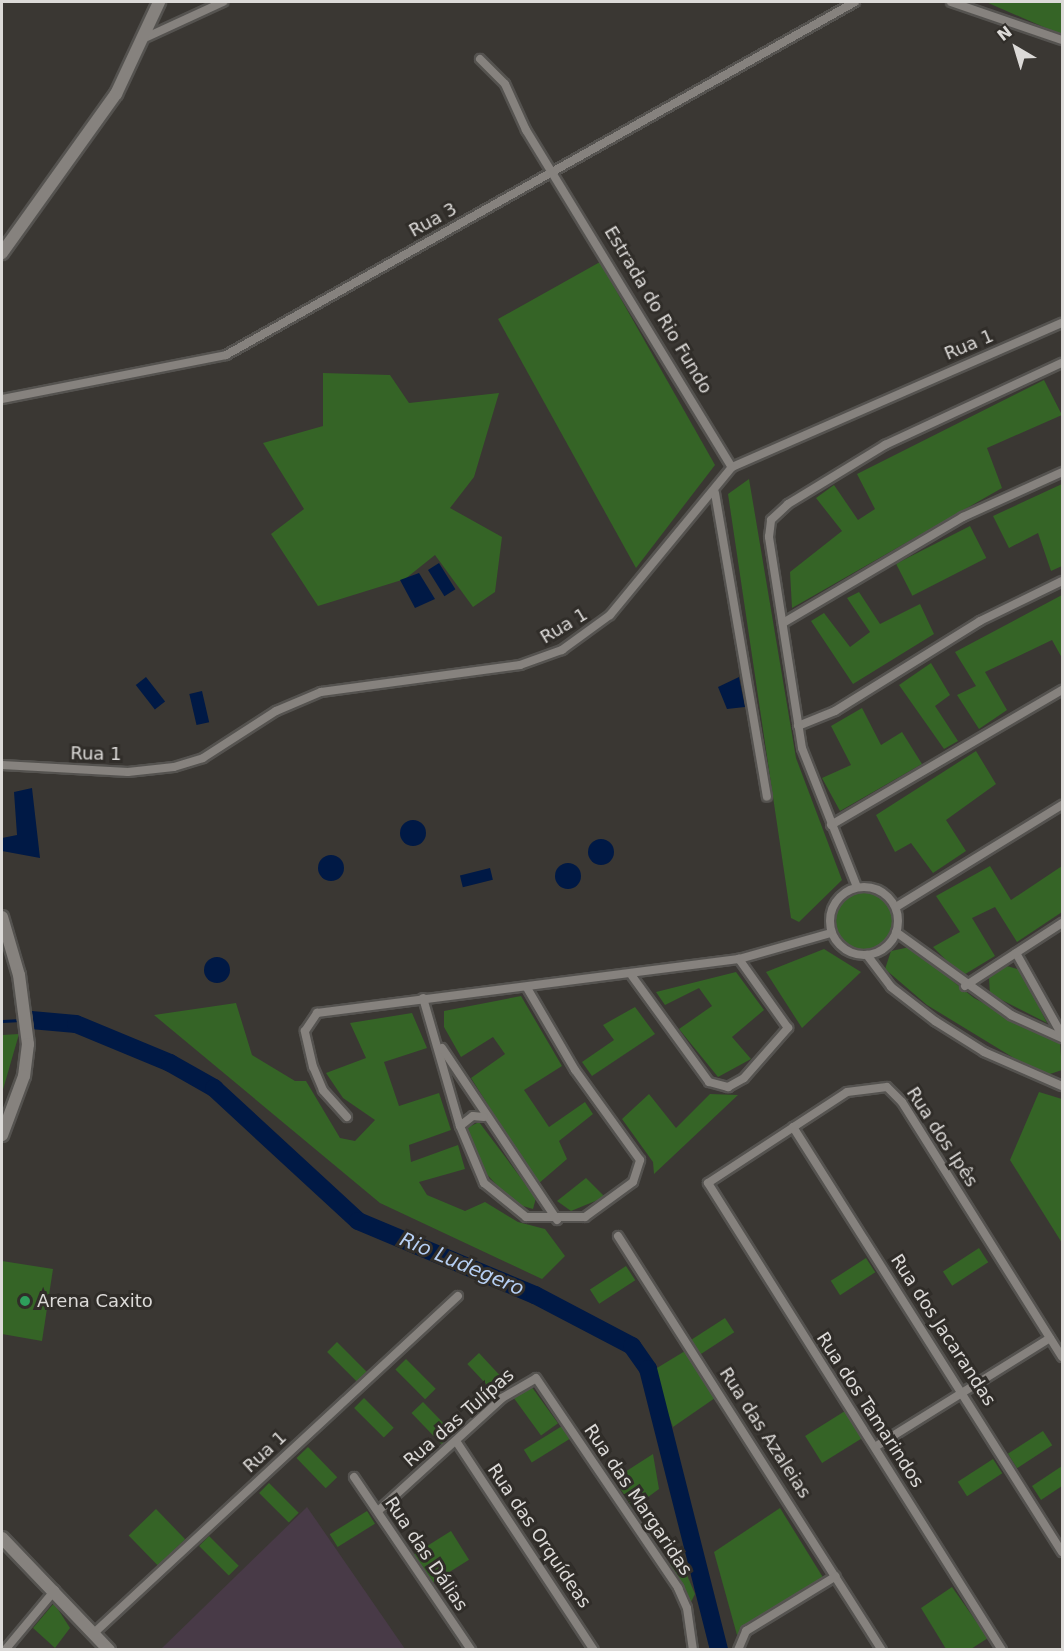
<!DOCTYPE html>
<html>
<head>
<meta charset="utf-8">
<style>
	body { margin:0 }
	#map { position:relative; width:1064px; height:1651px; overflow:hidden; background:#3a3733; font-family:"DejaVu Sans",sans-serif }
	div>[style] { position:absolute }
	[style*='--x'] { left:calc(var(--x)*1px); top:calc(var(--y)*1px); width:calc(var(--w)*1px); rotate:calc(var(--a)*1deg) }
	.industrial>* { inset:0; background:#483a47 }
	.green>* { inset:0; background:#356426; transform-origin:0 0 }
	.round { border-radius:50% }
	.water>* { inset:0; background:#001945; transform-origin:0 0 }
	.stream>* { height:3px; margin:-1.5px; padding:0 1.5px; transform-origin:1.5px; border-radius:1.5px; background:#001945 }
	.river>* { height:18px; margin:-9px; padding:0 9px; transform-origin:9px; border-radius:9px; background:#001945 }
	.roads { filter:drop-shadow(2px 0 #555350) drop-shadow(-2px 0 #555350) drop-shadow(0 2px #555350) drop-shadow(0 -2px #555350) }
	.street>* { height:8px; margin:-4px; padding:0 4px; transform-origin:4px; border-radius:4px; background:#86827e }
	.street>.ring { margin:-4px; padding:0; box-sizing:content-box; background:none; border:8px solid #86827e; border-radius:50% }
	.secondary>* { height:12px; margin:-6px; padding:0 6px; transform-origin:6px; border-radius:6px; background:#86827e }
	.dots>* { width:16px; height:16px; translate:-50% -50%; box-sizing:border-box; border:3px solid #302d29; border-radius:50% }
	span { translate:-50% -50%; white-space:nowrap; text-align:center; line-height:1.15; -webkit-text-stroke:6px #302d29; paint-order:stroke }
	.street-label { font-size:18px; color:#dcdad8 }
	.poi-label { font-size:18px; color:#dcdad8 }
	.left { translate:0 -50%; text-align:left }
	.water-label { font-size:20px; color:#b6cff3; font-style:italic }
	.frame { position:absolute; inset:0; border:3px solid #dcdad8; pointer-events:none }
	.north { position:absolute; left:986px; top:18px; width:60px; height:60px; -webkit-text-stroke:4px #302d29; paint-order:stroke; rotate:322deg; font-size:16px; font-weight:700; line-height:24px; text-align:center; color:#dcdad8 }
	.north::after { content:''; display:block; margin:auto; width:21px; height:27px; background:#dcdad8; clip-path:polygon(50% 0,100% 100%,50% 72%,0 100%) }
</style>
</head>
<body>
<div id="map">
	<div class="industrial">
		<div style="clip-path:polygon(307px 1507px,405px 1649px,161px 1649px)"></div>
	</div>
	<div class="green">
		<div style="clip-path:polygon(986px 2px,1062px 2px,1062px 35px)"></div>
		<div style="clip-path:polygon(600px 262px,715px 465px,636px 568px,498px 319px)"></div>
		<div style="clip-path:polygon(323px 373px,390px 375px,409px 403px,499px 393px,474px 477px,450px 508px,502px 537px,495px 592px,473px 607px,435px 555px,405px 579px,318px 606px,271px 534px,304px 509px,263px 443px,323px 426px)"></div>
		<div style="clip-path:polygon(1044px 380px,1062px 415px,987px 448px,1002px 488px,792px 608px,790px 572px,842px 531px,816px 498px,834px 485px,858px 520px,875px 509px,857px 474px)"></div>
		<div style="clip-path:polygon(749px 479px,796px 758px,842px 880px,799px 922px,791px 918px,728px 494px)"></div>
		<div style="clip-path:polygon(1062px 484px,1062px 566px,1051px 571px,1038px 533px,1009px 548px,993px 516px)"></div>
		<div style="left:970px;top:526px;width:36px;height:83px;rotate:63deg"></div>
		<div style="clip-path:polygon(859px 592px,880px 624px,920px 604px,934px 634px,853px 684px,811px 621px,824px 613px,850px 647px,870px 632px,847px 598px)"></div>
		<div style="clip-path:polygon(1062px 595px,1062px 658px,1052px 640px,985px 672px,1007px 710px,979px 729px,957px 695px,976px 686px,955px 652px)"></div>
		<div style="clip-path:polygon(931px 663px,950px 695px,935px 706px,958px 741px,944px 749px,899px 685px)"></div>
		<div style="clip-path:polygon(862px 708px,881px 745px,902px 732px,922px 764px,840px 811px,822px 778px,851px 765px,831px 726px)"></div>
		<div style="clip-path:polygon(976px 751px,996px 784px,946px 820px,966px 851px,933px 873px,911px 843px,895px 852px,876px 815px)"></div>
		<div style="clip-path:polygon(990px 866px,1011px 900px,1062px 866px,1062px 912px,1017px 942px,995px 907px,972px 918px,995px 956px,962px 976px,933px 947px,960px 932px,936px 896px)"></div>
		<div class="round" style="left:834px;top:891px;width:60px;height:60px"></div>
		<div style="clip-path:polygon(910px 947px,974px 998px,1060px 1043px,1062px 1070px,1047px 1075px,1022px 1063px,927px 1005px,885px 969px,891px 951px)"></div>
		<div style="clip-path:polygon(824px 949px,861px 972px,802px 1028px,766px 972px)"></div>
		<div style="clip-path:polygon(1007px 966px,1021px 970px,1047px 1023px,990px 994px,989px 978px)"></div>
		<div style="clip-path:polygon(736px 972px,764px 1010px,732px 1037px,751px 1059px,718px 1077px,679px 1029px,712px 1006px,699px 988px,665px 1005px,656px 992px)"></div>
		<div style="clip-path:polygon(521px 996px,562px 1066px,524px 1090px,549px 1127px,585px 1102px,593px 1114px,559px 1141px,567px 1159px,538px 1184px,471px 1078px,505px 1054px,493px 1037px,461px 1057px,444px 1027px,444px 1011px)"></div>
		<div style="clip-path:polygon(236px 1003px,252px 1055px,295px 1081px,306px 1081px,340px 1138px,355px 1141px,375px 1120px,343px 1098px,326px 1073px,366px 1058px,350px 1023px,412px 1013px,427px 1048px,384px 1062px,399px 1106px,439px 1093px,451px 1130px,409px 1145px,411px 1162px,458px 1145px,465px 1169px,419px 1182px,427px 1195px,465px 1211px,485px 1202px,518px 1222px,545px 1229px,565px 1256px,542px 1279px,380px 1203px,154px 1015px)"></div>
		<div style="clip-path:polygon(635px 1007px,655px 1034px,592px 1076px,582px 1062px,614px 1040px,603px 1025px)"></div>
		<div style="clip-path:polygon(19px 1034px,2px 1093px,2px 1035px)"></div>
		<div style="clip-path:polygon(1039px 1092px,1062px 1099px,1062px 1243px,1010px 1160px)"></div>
		<div style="clip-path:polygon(649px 1094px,676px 1128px,710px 1094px,738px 1095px,654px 1174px,653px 1162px,622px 1119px)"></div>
		<div style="clip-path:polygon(479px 1122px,536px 1198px,533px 1209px,513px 1203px,482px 1169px,467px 1128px)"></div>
		<div style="clip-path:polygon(586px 1178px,605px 1197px,571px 1211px,557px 1201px)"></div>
		<div style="left:979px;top:1248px;width:17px;height:43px;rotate:57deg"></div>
		<div style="left:866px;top:1258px;width:17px;height:42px;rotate:57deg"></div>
		<div style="clip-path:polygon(2px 1261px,53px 1269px,42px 1341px,2px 1334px)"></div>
		<div style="left:626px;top:1266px;width:17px;height:43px;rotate:57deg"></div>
		<div style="left:725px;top:1318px;width:17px;height:42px;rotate:57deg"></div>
		<div style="left:337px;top:1342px;width:42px;height:14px;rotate:45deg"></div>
		<div style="clip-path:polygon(685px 1351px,715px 1398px,673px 1427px,652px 1371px)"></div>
		<div style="left:479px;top:1353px;width:44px;height:16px;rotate:47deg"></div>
		<div style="left:406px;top:1359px;width:42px;height:15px;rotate:45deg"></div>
		<div style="left:531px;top:1386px;width:46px;height:21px;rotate:54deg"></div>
		<div style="left:364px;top:1398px;width:42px;height:14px;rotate:45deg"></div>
		<div style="left:423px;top:1402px;width:45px;height:16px;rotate:46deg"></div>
		<div style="left:845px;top:1411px;width:32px;height:47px;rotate:58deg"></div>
		<div style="left:562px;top:1426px;width:15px;height:45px;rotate:58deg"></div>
		<div style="left:1043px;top:1431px;width:17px;height:42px;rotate:57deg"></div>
		<div style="left:308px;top:1447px;width:42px;height:16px;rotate:46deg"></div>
		<div style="clip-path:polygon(653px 1454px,659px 1489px,633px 1508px,614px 1479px)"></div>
		<div style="left:993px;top:1459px;width:17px;height:42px;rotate:57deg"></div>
		<div style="clip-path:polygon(1062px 1466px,1062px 1486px,1041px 1500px,1032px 1486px)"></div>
		<div style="left:269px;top:1483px;width:42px;height:14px;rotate:45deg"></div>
		<div style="clip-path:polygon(780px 1508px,824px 1579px,737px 1635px,714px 1552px)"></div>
		<div style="left:156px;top:1509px;width:42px;height:38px;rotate:46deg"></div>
		<div style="left:367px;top:1511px;width:15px;height:44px;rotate:58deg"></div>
		<div style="left:451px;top:1531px;width:34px;height:46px;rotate:58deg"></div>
		<div style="left:209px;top:1536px;width:42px;height:14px;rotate:45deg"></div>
		<div style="clip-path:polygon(679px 1556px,695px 1594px,691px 1602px,668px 1567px)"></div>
		<div style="clip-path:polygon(952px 1587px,988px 1638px,971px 1649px,946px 1649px,921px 1608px)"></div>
		<div style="clip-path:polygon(54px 1603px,70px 1628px,55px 1648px,33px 1628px)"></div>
	</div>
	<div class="water">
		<div style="left:439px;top:563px;width:31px;height:13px;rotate:58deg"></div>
		<div style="clip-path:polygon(419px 573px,435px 599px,415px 608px,400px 580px)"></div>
		<div style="left:146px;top:677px;width:31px;height:13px;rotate:52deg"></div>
		<div style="clip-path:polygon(739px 677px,745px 707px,727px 709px,718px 687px)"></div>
		<div style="left:202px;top:691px;width:32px;height:13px;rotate:77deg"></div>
		<div style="clip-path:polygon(32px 788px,40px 858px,2px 851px,2px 838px,17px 835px,14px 792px)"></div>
		<div class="round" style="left:400px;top:820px;width:26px;height:26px"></div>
		<div class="round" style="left:588px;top:839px;width:26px;height:26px"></div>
		<div class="round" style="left:318px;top:855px;width:26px;height:26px"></div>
		<div class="round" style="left:555px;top:863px;width:26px;height:26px"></div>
		<div style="left:490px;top:868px;width:12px;height:31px;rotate:76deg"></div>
		<div class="round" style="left:204px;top:957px;width:26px;height:26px"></div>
	</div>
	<div class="stream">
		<div style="--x:2;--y:1021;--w:19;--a:-3"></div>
	</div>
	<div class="river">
		<div style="--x:31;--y:1020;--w:45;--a:5.1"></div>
		<div style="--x:76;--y:1024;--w:102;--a:22.5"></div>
		<div style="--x:170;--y:1063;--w:51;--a:29.6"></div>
		<div style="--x:214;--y:1088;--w:196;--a:42.7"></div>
		<div style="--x:358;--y:1221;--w:192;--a:22.7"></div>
		<div style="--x:535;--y:1295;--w:110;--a:27.7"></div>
		<div style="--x:632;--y:1346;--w:28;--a:55"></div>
		<div style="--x:648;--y:1369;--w:290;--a:75.8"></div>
	</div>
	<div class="roads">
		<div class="street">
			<div style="--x:951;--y:2;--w:117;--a:18.9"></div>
			<div style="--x:147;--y:37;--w:84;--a:-24.7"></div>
			<div style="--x:480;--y:59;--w:35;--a:45"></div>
			<div style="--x:505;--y:84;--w:51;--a:65.5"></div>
			<div style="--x:526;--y:130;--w:395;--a:58.6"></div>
			<div style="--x:2;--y:399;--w:228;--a:-11.1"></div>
			<div style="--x:226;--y:355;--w:721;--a:-29.3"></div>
			<div style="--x:715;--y:493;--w:308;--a:80.3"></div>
			<div style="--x:783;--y:623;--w:209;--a:-30.5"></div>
			<div style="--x:963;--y:517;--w:109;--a:-24.4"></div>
			<div style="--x:798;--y:726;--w:40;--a:-22"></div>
			<div style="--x:835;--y:711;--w:171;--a:-31.8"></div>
			<div style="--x:980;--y:621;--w:91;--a:-26"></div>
			<div style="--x:2;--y:765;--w:126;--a:3.2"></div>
			<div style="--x:128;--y:772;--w:46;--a:-6.2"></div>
			<div style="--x:174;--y:767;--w:30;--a:-17"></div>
			<div style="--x:203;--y:758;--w:87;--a:-32.8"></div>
			<div style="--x:276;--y:711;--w:49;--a:-22.9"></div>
			<div style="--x:321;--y:692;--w:201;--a:-7.7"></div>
			<div style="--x:520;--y:665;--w:45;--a:-19.7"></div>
			<div style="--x:562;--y:650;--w:59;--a:-36.1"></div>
			<div style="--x:610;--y:615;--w:192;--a:-50.5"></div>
			<div style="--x:732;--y:467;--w:360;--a:-23.6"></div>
			<div style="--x:831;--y:825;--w:268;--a:-30.3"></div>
			<div class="ring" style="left:830px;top:887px;width:60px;height:60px"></div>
			<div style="--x:857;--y:887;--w:149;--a:-111.6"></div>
			<div style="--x:802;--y:748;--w:214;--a:-98.9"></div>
			<div style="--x:769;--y:537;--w:17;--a:-83"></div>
			<div style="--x:771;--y:520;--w:23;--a:-43"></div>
			<div style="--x:788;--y:504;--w:114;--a:-31.3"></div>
			<div style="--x:885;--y:445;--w:195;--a:-24.9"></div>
			<div style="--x:896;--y:907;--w:195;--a:-31.6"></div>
			<div style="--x:896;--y:932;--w:142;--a:35.8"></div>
			<div style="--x:1011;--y:1015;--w:56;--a:24.3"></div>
			<div style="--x:1016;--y:953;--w:94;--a:60.7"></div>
			<div style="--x:867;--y:955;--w:40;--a:53"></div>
			<div style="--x:891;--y:987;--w:56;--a:37.7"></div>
			<div style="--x:935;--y:1021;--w:58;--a:32.3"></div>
			<div style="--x:984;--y:1052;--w:85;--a:23.6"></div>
			<div style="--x:632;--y:976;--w:131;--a:54"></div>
			<div style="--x:709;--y:1082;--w:20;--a:15"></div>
			<div style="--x:728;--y:1087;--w:18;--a:-29"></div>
			<div style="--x:744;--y:1078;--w:67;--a:-48.7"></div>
			<div style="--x:788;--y:1028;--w:85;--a:-125.4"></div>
			<div style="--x:965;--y:986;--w:116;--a:-33"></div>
			<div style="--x:423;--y:998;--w:133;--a:73.9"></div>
			<div style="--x:460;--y:1126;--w:62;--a:67.2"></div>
			<div style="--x:484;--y:1183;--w:54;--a:39"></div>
			<div style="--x:526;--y:1217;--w:59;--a:0"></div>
			<div style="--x:585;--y:1217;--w:59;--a:-36.1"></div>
			<div style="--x:633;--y:1182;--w:23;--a:-72"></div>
			<div style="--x:640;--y:1160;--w:111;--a:-125.8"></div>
			<div style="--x:575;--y:1070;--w:95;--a:-120.3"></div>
			<div style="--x:442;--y:1048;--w:207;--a:56.2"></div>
			<div style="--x:347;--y:1117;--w:36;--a:-132"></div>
			<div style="--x:323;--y:1090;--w:25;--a:-113"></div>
			<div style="--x:313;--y:1067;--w:37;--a:-103"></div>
			<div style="--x:305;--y:1031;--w:22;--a:-56"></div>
			<div style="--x:317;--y:1013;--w:425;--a:-7.3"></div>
			<div style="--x:739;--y:959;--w:96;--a:-15.8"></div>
			<div style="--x:460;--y:1126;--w:16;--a:-38"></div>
			<div style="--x:473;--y:1116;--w:11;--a:5"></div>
			<div style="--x:793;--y:1127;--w:503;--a:57.67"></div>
			<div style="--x:618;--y:1236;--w:491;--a:57.5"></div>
			<div style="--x:456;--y:1441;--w:250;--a:56.6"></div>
			<div style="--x:875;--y:1447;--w:206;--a:-31.9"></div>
			<div style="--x:354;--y:1477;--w:209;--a:55.9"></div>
			<div style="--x:378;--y:1511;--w:168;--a:-42.3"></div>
			<div style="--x:502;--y:1398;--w:39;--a:-30"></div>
			<div style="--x:536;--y:1378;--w:254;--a:55.9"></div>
			<div style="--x:678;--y:1588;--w:22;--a:66"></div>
			<div style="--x:687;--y:1608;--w:42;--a:81.9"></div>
			<div style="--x:94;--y:1633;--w:496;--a:-42.8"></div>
			<div style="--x:5;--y:1650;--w:78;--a:-50.2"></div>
			<div style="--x:738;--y:1650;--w:21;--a:-67"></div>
			<div style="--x:746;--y:1631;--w:105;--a:-31.4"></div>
			<div style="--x:1002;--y:1650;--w:552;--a:-122.19"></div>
			<div style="--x:708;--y:1183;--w:166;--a:-33.2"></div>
			<div style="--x:847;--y:1092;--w:40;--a:-7.1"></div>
			<div style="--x:887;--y:1087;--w:21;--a:45"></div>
			<div style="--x:902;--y:1102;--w:301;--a:57.9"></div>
		</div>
		<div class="secondary">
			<div style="--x:2;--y:253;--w:196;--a:-54.4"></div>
			<div style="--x:116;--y:94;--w:102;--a:-64.9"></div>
			<div style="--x:2;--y:917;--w:60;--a:73.7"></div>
			<div style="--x:19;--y:975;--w:70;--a:82.6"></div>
			<div style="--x:28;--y:1044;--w:32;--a:97"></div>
			<div style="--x:24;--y:1076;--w:63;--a:110.4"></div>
			<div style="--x:2;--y:1538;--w:155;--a:46.3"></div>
		</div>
	</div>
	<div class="dots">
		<div style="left:25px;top:1301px;background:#2e9e5b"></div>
	</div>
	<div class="street-label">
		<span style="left:433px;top:220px;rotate:-29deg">Rua 3</span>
		<span style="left:658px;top:310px;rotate:59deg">Estrada do Rio Fundo</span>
		<span style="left:969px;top:345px;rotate:-23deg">Rua 1</span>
		<span style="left:564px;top:626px;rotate:-31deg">Rua 1</span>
		<span style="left:96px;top:754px;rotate:1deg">Rua 1</span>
		<span style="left:942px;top:1137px;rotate:57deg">Rua dos Ipês</span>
		<span style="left:943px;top:1330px;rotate:57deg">Rua dos Jacarandas</span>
		<span style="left:870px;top:1410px;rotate:57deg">Rua dos Tamarindos</span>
		<span style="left:459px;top:1418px;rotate:-41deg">Rua das Tulípas</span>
		<span style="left:765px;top:1433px;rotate:57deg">Rua das Azaleias</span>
		<span style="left:265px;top:1452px;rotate:-43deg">Rua 1</span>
		<span style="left:638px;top:1500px;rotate:56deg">Rua das Margaridas</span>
		<span style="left:539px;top:1536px;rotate:56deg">Rua das Orquídeas</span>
		<span style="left:426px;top:1554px;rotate:56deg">Rua das Dálias</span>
	</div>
	<div class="poi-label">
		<span class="left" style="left:37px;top:1301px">Arena Caxito</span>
	</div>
	<div class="water-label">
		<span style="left:462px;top:1264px;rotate:23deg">Rio Ludegero</span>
	</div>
	<div class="frame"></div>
	<div class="north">N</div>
</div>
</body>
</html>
